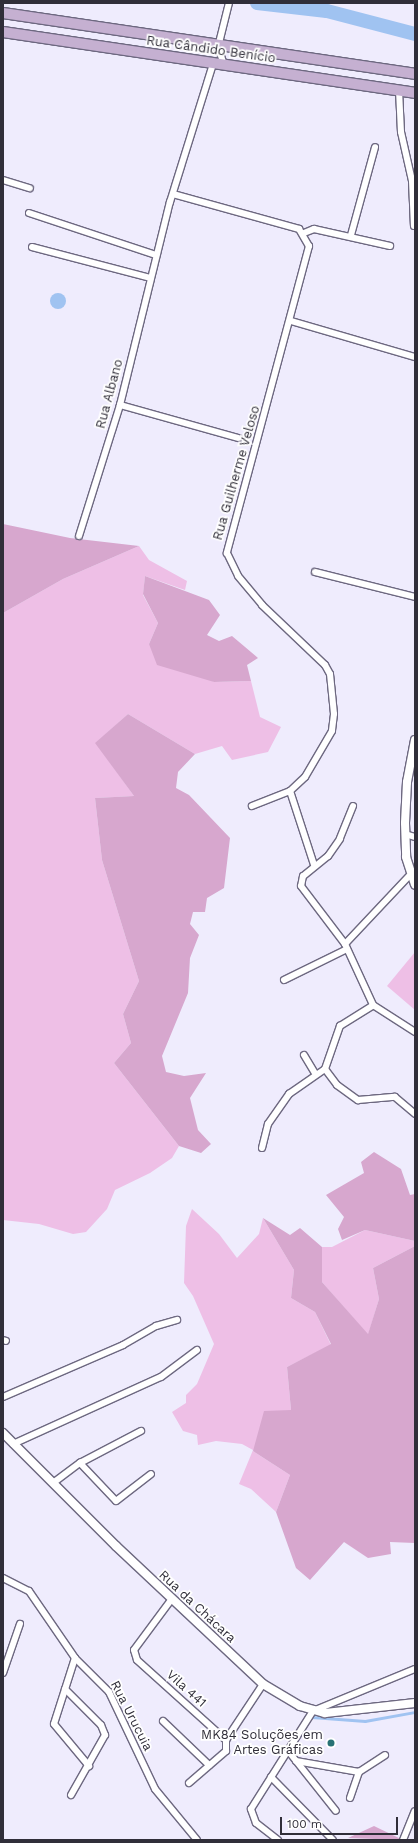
<!DOCTYPE html>
<html>
<head>
<meta charset="utf-8">
<style>
	body { margin:0 }
	#map { position:relative; width:418px; height:1843px; overflow:hidden; background:#efecfd; font-family:"Work Sans",sans-serif }
	div>[style] { position:absolute }
	[style*='--x'] { left:calc(var(--x)*1px); top:calc(var(--y)*1px); width:calc(var(--w)*1px); rotate:calc(var(--a)*1deg) }
	.green>* { inset:0; background:#eebfe6 }
	.forest>* { inset:0; background:#d7a7ce }
	.water>* { inset:0; background:#a0c3f1 }
	.round { border-radius:50% }
	.stream>* { height:2.5px; margin:-1.25px; padding:0 1.25px; transform-origin:1.25px; border-radius:1.25px; background:#a0c3f1 }
	.river>* { height:14px; margin:-7px; padding:0 7px; transform-origin:7px; border-radius:7px; background:#a0c3f1 }
	.roads { filter:drop-shadow(1px 0 #6d6880) drop-shadow(-1px 0 #6d6880) drop-shadow(0 1px #6d6880) drop-shadow(0 -1px #6d6880) }
	.minor>* { height:6px; margin:-3px; padding:0 3px; transform-origin:3px; border-radius:3px; background:#fff }
	.tertiary>* { height:8px; margin:-4px; padding:0 4px; transform-origin:4px; border-radius:4px; background:#fff }
	.primary>* { height:10px; margin:-5px; padding:0 5px; transform-origin:5px; border-radius:5px; background:#c5b0d1 }
	.dots>* { width:11px; height:11px; translate:-50% -50%; box-sizing:border-box; border:2px solid #fff; border-radius:50% }
	span { translate:-50% -50%; white-space:nowrap; text-align:center; line-height:1.15; -webkit-text-stroke:3.5px #fff; paint-order:stroke }
	.street-label { font-size:13px; color:#302e39 }
	.poi-label { font-size:13px; color:#302e39 }
	.right { translate:-100% -50%; text-align:right }
	.frame { position:absolute; inset:0; border:4px solid #302e39; pointer-events:none }
	.scale { position:absolute; left:280px; top:1817px; width:118px; height:18px; box-sizing:border-box; border:2px solid #302e39; border-top:0; padding-left:5px; font-size:12px; line-height:14px; white-space:nowrap; color:#302e39; -webkit-text-stroke:3px #fff; paint-order:stroke }
</style>
</head>
<body>
<div id="map">
	<div class="green">
		<div style="clip-path:polygon(139px 546px,149px 560px,187px 581px,185px 590px,145px 576px,143px 595px,158px 623px,149px 644px,214px 682px,251px 681px,260px 717px,281px 727px,268px 752px,232px 760px,222px 746px,195px 754px,128px 714px,96px 743px,134px 796px,95px 798px,102px 860px,139px 981px,123px 1014px,131px 1043px,114px 1063px,179px 1146px,172px 1158px,150px 1173px,115px 1190px,107px 1209px,86px 1232px,73px 1234px,39px 1224px,3px 1220px,3px 613px,63px 579px)"></div>
		<div style="clip-path:polygon(415px 952px,415px 1010px,387px 986px)"></div>
		<div style="clip-path:polygon(192px 1209px,219px 1234px,237px 1258px,259px 1234px,263px 1218px,294px 1270px,291px 1298px,315px 1312px,331px 1345px,287px 1367px,291px 1410px,253px 1451px,290px 1475px,276px 1512px,251px 1489px,239px 1484px,253px 1450px,242px 1444px,216px 1441px,198px 1445px,197px 1435px,183px 1431px,172px 1412px,186px 1403px,186px 1395px,197px 1384px,214px 1344px,193px 1296px,184px 1283px,186px 1226px)"></div>
		<div style="clip-path:polygon(365px 1230px,415px 1241px,415px 1246px,373px 1268px,379px 1299px,368px 1335px,322px 1282px,322px 1247px,332px 1247px)"></div>
	</div>
	<div class="forest">
		<div style="clip-path:polygon(3px 524px,70px 538px,139px 546px,63px 579px,3px 613px)"></div>
		<div style="clip-path:polygon(145px 576px,209px 600px,220px 615px,207px 635px,219px 641px,232px 636px,258px 658px,247px 665px,251px 681px,214px 682px,157px 665px,149px 644px,158px 623px,143px 594px)"></div>
		<div style="clip-path:polygon(128px 714px,195px 754px,178px 772px,176px 788px,189px 795px,230px 838px,224px 888px,207px 898px,205px 912px,193px 912px,190px 924px,199px 935px,190px 958px,188px 993px,162px 1056px,166px 1072px,184px 1076px,206px 1073px,190px 1098px,198px 1130px,211px 1144px,201px 1153px,179px 1146px,114px 1063px,131px 1043px,123px 1014px,139px 981px,102px 860px,95px 798px,134px 796px,95px 743px)"></div>
		<div style="clip-path:polygon(374px 1152px,401px 1169px,410px 1195px,415px 1194px,415px 1241px,365px 1230px,342px 1240px,338px 1229px,344px 1217px,326px 1195px,364px 1173px,361px 1162px)"></div>
		<div style="clip-path:polygon(263px 1218px,290px 1235px,300px 1228px,322px 1247px,322px 1282px,368px 1334px,379px 1299px,373px 1268px,415px 1246px,415px 1543px,390px 1542px,391px 1554px,368px 1558px,344px 1542px,310px 1580px,296px 1568px,276px 1512px,290px 1475px,253px 1451px,264px 1411px,291px 1410px,287px 1367px,331px 1344px,315px 1312px,291px 1298px,294px 1270px)"></div>
		<div style="clip-path:polygon(374px 1826px,403px 1840px,348px 1838px)"></div>
	</div>
	<div class="water">
		<div class="round" style="left:50px;top:293px;width:16px;height:16px"></div>
	</div>
	<div class="stream">
		<div style="--x:312;--y:1717;--w:53;--a:4.3"></div>
		<div style="--x:365;--y:1721;--w:51;--a:-10.2"></div>
	</div>
	<div class="river">
		<div style="--x:257;--y:3;--w:70;--a:6.5"></div>
		<div style="--x:327;--y:11;--w:91;--a:14.6"></div>
	</div>
	<div class="roads">
		<div class="minor">
			<div style="--x:224;--y:65;--w:19;--a:-108"></div>
			<div style="--x:218;--y:47;--w:45;--a:-76"></div>
			<div style="--x:399;--y:90;--w:42;--a:87.3"></div>
			<div style="--x:401;--y:132;--w:50;--a:77.3"></div>
			<div style="--x:412;--y:181;--w:45;--a:87.5"></div>
			<div style="--x:3;--y:180;--w:28;--a:17"></div>
			<div style="--x:173;--y:194;--w:131;--a:15.5"></div>
			<div style="--x:299;--y:229;--w:20;--a:60"></div>
			<div style="--x:309;--y:246;--w:318;--a:105"></div>
			<div style="--x:227;--y:553;--w:25;--a:64"></div>
			<div style="--x:238;--y:576;--w:38;--a:50"></div>
			<div style="--x:262;--y:605;--w:87;--a:43.6"></div>
			<div style="--x:325;--y:665;--w:10;--a:61"></div>
			<div style="--x:330;--y:674;--w:40;--a:84.3"></div>
			<div style="--x:334;--y:714;--w:17;--a:97"></div>
			<div style="--x:332;--y:731;--w:53;--a:120.4"></div>
			<div style="--x:305;--y:777;--w:21;--a:137"></div>
			<div style="--x:290;--y:791;--w:41;--a:158.5"></div>
			<div style="--x:29;--y:213;--w:134;--a:18.3"></div>
			<div style="--x:304;--y:233;--w:11;--a:-22"></div>
			<div style="--x:314;--y:229;--w:78;--a:12.6"></div>
			<div style="--x:351;--y:235;--w:91;--a:-74.7"></div>
			<div style="--x:32;--y:247;--w:122;--a:14.7"></div>
			<div style="--x:291;--y:321;--w:129;--a:16.2"></div>
			<div style="--x:120;--y:405;--w:123;--a:15.6"></div>
			<div style="--x:79;--y:536;--w:137;--a:-72.6"></div>
			<div style="--x:120;--y:405;--w:209;--a:-76.2"></div>
			<div style="--x:170;--y:202;--w:145;--a:-72.7"></div>
			<div style="--x:315;--y:572;--w:103;--a:14"></div>
			<div style="--x:290;--y:791;--w:78;--a:72"></div>
			<div style="--x:353;--y:806;--w:35;--a:112"></div>
			<div style="--x:340;--y:839;--w:21;--a:125"></div>
			<div style="--x:328;--y:856;--w:32;--a:141"></div>
			<div style="--x:303;--y:876;--w:10;--a:101"></div>
			<div style="--x:301;--y:886;--w:73;--a:52.8"></div>
			<div style="--x:345;--y:944;--w:67;--a:65.3"></div>
			<div style="--x:373;--y:1005;--w:50;--a:32.7"></div>
			<div style="--x:405;--y:834;--w:10;--a:17"></div>
			<div style="--x:345;--y:944;--w:93;--a:-46.7"></div>
			<div style="--x:284;--y:980;--w:70;--a:-26.2"></div>
			<div style="--x:304;--y:1055;--w:21;--a:59"></div>
			<div style="--x:325;--y:1069;--w:20;--a:53"></div>
			<div style="--x:337;--y:1085;--w:26;--a:36"></div>
			<div style="--x:358;--y:1100;--w:37;--a:-5"></div>
			<div style="--x:395;--y:1097;--w:26;--a:40"></div>
			<div style="--x:262;--y:1148;--w:25;--a:-76"></div>
			<div style="--x:268;--y:1124;--w:37;--a:-55"></div>
			<div style="--x:289;--y:1094;--w:44;--a:-34.8"></div>
			<div style="--x:325;--y:1069;--w:46;--a:-70.8"></div>
			<div style="--x:340;--y:1026;--w:39;--a:-32"></div>
			<div style="--x:3;--y:1340;--w:3;--a:18"></div>
			<div style="--x:3;--y:1397;--w:131;--a:-23.4"></div>
			<div style="--x:123;--y:1345;--w:38;--a:-30"></div>
			<div style="--x:156;--y:1326;--w:22;--a:-16"></div>
			<div style="--x:13;--y:1444;--w:162;--a:-24.4"></div>
			<div style="--x:161;--y:1377;--w:45;--a:-36.9"></div>
			<div style="--x:80;--y:1463;--w:52;--a:46.5"></div>
			<div style="--x:116;--y:1501;--w:44;--a:-37.6"></div>
			<div style="--x:53;--y:1483;--w:34;--a:-37"></div>
			<div style="--x:80;--y:1463;--w:69;--a:-27.7"></div>
			<div style="--x:3;--y:1578;--w:29;--a:27"></div>
			<div style="--x:29;--y:1591;--w:81;--a:55.5"></div>
			<div style="--x:75;--y:1658;--w:48;--a:45"></div>
			<div style="--x:109;--y:1692;--w:107;--a:64.6"></div>
			<div style="--x:155;--y:1789;--w:66;--a:50.5"></div>
			<div style="--x:171;--y:1600;--w:62;--a:126.5"></div>
			<div style="--x:134;--y:1650;--w:10;--a:73"></div>
			<div style="--x:137;--y:1660;--w:120;--a:42"></div>
			<div style="--x:226;--y:1740;--w:67;--a:-56.5"></div>
			<div style="--x:75;--y:1658;--w:69;--a:107.7"></div>
			<div style="--x:54;--y:1724;--w:55;--a:50.2"></div>
			<div style="--x:3;--y:1673;--w:52;--a:-70.9"></div>
			<div style="--x:65;--y:1689;--w:51;--a:45"></div>
			<div style="--x:101;--y:1725;--w:11;--a:68"></div>
			<div style="--x:105;--y:1735;--w:69;--a:119.5"></div>
			<div style="--x:163;--y:1721;--w:64;--a:43.7"></div>
			<div style="--x:289;--y:1752;--w:75;--a:51.5"></div>
			<div style="--x:296;--y:1761;--w:64;--a:9.9"></div>
			<div style="--x:359;--y:1772;--w:31;--a:-33"></div>
			<div style="--x:271;--y:1777;--w:88;--a:45.5"></div>
			<div style="--x:189;--y:1783;--w:49;--a:-40.9"></div>
			<div style="--x:226;--y:1751;--w:11;--a:-90"></div>
			<div style="--x:350;--y:1798;--w:28;--a:-71"></div>
			<div style="--x:278;--y:1840;--w:28;--a:-142"></div>
			<div style="--x:256;--y:1823;--w:15;--a:-110"></div>
			<div style="--x:251;--y:1809;--w:116;--a:-57.7"></div>
			<div style="--x:313;--y:1711;--w:110;--a:-22.4"></div>
			<div style="--x:403;--y:1840;--w:31;--a:-68"></div>
		</div>
		<div class="tertiary">
			<div style="--x:415;--y:740;--w:43;--a:100.8"></div>
			<div style="--x:407;--y:782;--w:41;--a:92.8"></div>
			<div style="--x:405;--y:823;--w:34;--a:88"></div>
			<div style="--x:406;--y:857;--w:29;--a:72"></div>
			<div style="--x:3;--y:1433;--w:160;--a:45"></div>
			<div style="--x:116;--y:1546;--w:202;--a:43.2"></div>
			<div style="--x:263;--y:1684;--w:43;--a:30.7"></div>
			<div style="--x:300;--y:1706;--w:26;--a:16"></div>
			<div style="--x:325;--y:1713;--w:91;--a:-6.3"></div>
		</div>
		<div class="primary">
			<div style="--x:3;--y:13;--w:416;--a:8.4"></div>
			<div style="--x:3;--y:32;--w:416;--a:8.4"></div>
		</div>
	</div>
	<div class="dots">
		<div style="left:331px;top:1743px;background:#287275"></div>
	</div>
	<div class="street-label">
		<span style="left:211px;top:50px;rotate:8deg">Rua Cândido Benício</span>
		<span style="left:110px;top:394px;rotate:-75deg">Rua Albano</span>
		<span style="left:237px;top:473px;rotate:-74deg">Rua Guilherme Veloso</span>
		<span style="left:197px;top:1607px;rotate:43deg">Rua da Chácara</span>
		<span style="left:186px;top:1689px;rotate:42deg">Vila 441</span>
		<span style="left:131px;top:1716px;rotate:63deg">Rua Urucuia</span>
	</div>
	<div class="poi-label">
		<span class="right" style="left:323px;top:1743px">MK84 Soluções em<br>Artes Gráficas</span>
	</div>
	<div class="frame"></div>
	<div class="scale">100 m</div>
</div>
</body>
</html>
